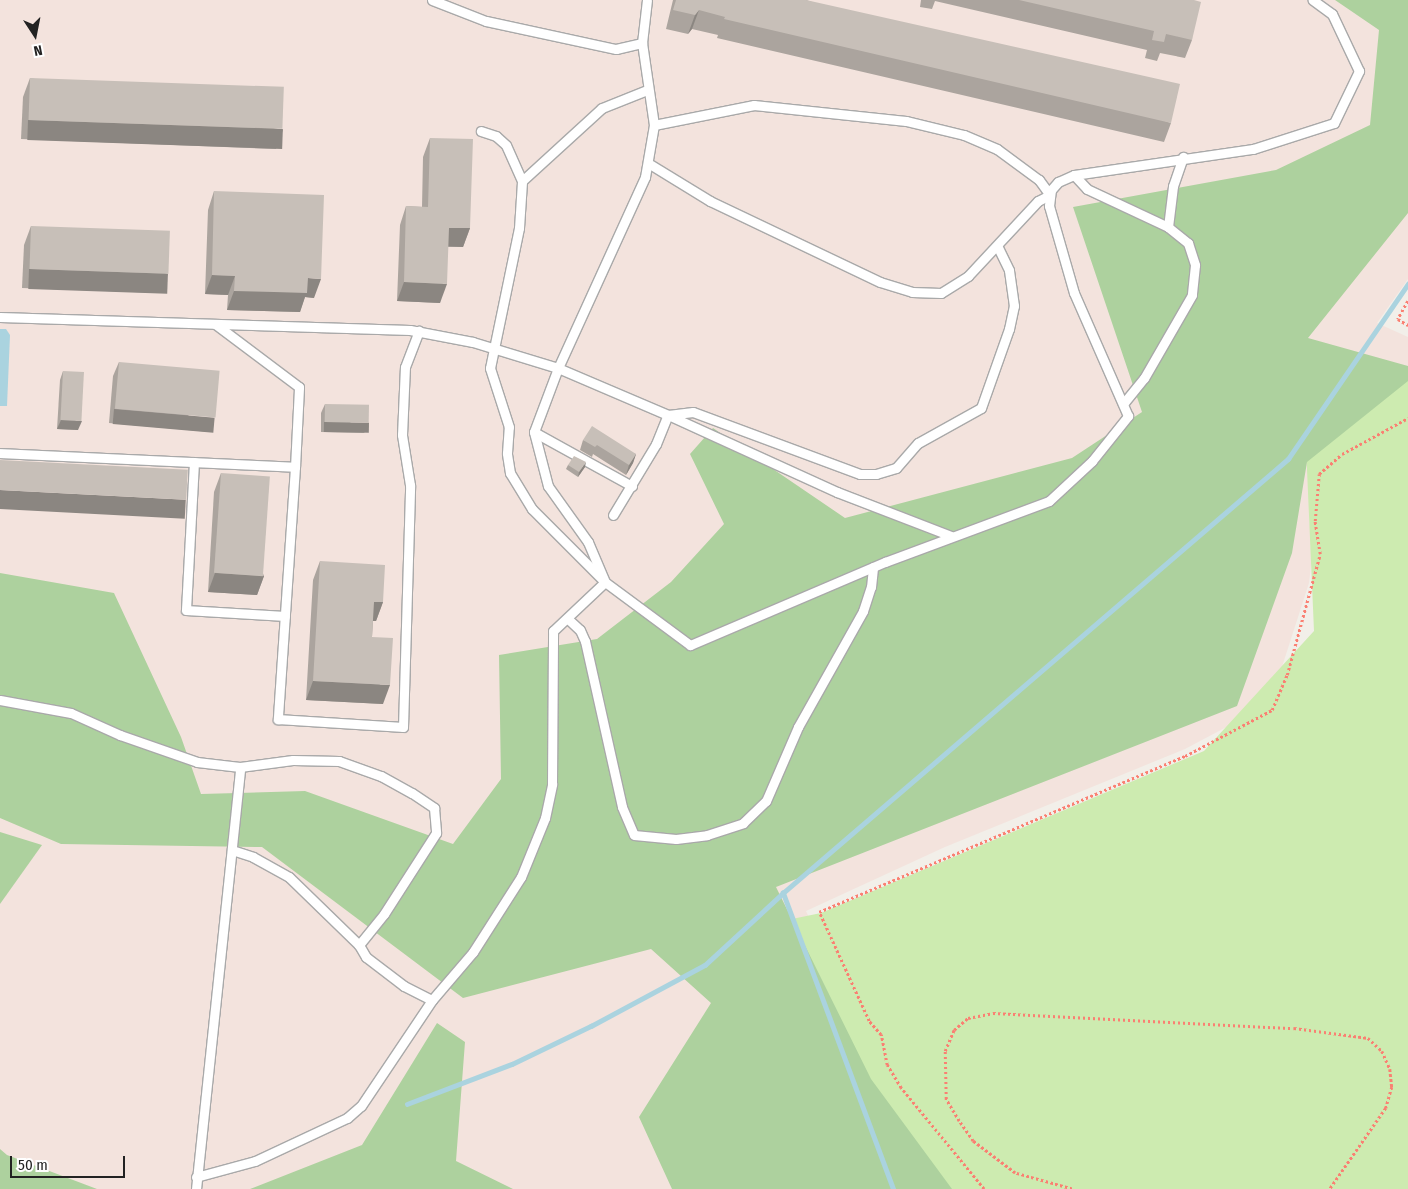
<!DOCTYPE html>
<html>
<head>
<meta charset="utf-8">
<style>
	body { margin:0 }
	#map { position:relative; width:1408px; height:1189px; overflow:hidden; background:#f2efe9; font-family:"Fira Sans Condensed",sans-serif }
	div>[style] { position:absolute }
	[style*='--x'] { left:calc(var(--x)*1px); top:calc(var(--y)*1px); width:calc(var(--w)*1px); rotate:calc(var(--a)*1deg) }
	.military>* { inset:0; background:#f3e3dd }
	.grass>* { inset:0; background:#cdebb0 }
	.forest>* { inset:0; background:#add19e }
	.water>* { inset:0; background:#aad3df }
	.stream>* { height:4.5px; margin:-2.25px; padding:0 2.25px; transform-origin:2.25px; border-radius:2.25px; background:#aad3df }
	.path>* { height:2.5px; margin-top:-1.25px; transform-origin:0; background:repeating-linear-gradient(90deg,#fa8072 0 2.5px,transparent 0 5px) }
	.roads { filter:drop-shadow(1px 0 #a9a9a9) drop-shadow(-1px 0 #a9a9a9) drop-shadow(0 1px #a9a9a9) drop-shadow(0 -1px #a9a9a9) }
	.service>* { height:9px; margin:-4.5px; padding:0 4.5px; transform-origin:4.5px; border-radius:4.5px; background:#fff }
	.wall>* { inset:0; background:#aba49e }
	.shaded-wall>* { inset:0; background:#8b8681; transform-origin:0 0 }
	.building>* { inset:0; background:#c7bfb8; transform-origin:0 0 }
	span { translate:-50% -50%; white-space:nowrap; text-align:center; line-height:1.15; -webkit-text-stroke:5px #fff; paint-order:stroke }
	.north { position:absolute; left:10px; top:10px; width:50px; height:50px; -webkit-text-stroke:4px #fff; paint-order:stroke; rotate:169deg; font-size:14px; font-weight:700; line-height:20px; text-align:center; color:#222 }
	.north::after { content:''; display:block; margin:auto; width:18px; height:22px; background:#222; clip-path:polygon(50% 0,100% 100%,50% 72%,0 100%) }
	.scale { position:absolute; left:10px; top:1156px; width:115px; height:22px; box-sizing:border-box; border:2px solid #222; border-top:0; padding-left:6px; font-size:15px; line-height:18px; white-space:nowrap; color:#222; -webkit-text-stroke:4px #fff; paint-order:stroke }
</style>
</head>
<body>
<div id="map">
	<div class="military">
		<div style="clip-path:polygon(0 0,1408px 0,1408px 279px,1377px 323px,1408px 337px,1408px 406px,1312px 480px,1309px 519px,1313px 549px,1309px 583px,1270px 704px,1185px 749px,945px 847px,806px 911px,875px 1061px,975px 1189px,0 1189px)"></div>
	</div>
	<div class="grass">
		<div style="clip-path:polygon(1408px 371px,1408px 1189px,923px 1189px,787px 920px,821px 913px,1204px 751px,1314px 631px,1305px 423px)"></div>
	</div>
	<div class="forest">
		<div style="clip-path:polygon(1335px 0,1408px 0,1408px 213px,1308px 338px,1408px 366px,1408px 381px,1307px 462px,1292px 553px,1237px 706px,776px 887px,871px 1079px,952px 1189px,672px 1189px,639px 1117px,711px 1003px,651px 949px,463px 998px,262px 847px,61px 844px,0 818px,0 573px,114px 593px,181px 737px,201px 794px,305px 791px,453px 844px,501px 779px,499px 655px,597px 639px,671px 582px,724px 524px,690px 454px,713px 428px,845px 518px,1072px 458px,1142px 412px,1073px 207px,1276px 170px,1370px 125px,1379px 30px)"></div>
		<div style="clip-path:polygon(0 832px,42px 845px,0 904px)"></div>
		<div style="clip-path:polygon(437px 1023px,465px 1042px,456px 1161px,513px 1189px,250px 1189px,362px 1145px)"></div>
		<div style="clip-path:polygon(0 1149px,7px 1155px,97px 1189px,0 1189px)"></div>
	</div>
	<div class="water">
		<div style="clip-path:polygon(0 329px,6px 329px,10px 335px,7px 406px,0 406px)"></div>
	</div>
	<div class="stream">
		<div style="--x:407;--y:1104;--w:112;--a:-20.9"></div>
		<div style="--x:512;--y:1064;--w:88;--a:-25.7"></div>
		<div style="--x:591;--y:1026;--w:129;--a:-28.2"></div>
		<div style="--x:705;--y:965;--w:106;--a:-42.7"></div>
		<div style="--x:893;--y:1189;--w:316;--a:-110.4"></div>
		<div style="--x:783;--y:893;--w:666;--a:-40.68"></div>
		<div style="--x:1288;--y:459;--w:212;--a:-55.6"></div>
	</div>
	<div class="path">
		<div style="--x:1408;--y:301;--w:21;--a:119"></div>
		<div style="--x:1398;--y:319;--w:12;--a:31"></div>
		<div style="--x:984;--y:1189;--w:131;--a:-129.4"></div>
		<div style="--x:901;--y:1088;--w:27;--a:-121"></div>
		<div style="--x:887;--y:1065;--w:31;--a:-101"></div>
		<div style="--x:881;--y:1035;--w:18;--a:-131"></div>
		<div style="--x:869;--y:1021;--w:120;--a:-114.6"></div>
		<div style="--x:819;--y:912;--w:398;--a:-23.1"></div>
		<div style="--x:1185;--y:756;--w:98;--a:-27.9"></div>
		<div style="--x:1272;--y:710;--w:38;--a:-67"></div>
		<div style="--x:1287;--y:675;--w:125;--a:-74.7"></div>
		<div style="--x:1320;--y:554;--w:33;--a:-99"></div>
		<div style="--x:1315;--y:521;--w:47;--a:-85.1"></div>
		<div style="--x:1319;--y:474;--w:30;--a:-41"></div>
		<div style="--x:1342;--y:454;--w:75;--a:-28.6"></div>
		<div style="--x:1072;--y:1189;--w:59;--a:-164.3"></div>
		<div style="--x:1015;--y:1173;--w:53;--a:-142.7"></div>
		<div style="--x:973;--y:1141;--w:24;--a:-125"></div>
		<div style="--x:959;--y:1121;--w:26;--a:-121"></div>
		<div style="--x:946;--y:1099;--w:48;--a:-91.2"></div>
		<div style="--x:945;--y:1051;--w:23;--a:-67"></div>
		<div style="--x:954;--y:1030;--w:18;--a:-41"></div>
		<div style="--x:968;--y:1018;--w:25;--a:-11"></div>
		<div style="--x:993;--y:1013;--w:301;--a:2.9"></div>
		<div style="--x:1294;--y:1028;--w:75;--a:7.7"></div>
		<div style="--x:1368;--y:1038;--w:19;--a:43"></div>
		<div style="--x:1382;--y:1051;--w:20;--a:66"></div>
		<div style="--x:1390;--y:1069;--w:18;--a:84"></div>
		<div style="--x:1392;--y:1087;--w:22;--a:106"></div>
		<div style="--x:1386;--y:1108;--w:98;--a:124.7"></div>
	</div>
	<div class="roads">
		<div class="service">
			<div style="--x:432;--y:0;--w:58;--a:21.3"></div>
			<div style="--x:486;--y:21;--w:133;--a:12.2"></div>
			<div style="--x:616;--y:49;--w:27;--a:-13"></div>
			<div style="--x:642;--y:43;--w:43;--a:-83.4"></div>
			<div style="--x:648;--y:163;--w:73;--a:31.5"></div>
			<div style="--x:710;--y:201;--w:188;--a:25.5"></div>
			<div style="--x:880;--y:282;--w:34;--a:17"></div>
			<div style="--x:912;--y:292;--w:29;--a:2"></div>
			<div style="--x:941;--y:293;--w:32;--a:-32"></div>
			<div style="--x:968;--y:276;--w:103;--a:-47"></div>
			<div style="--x:1038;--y:201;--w:13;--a:-27"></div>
			<div style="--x:1050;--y:195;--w:19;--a:-126"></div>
			<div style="--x:1039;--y:180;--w:52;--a:-143.6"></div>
			<div style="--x:997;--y:149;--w:36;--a:-157"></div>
			<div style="--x:964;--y:135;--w:60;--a:-166.4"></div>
			<div style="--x:906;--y:121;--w:153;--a:-174"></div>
			<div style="--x:754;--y:105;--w:102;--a:168.7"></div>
			<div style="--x:1074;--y:175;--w:19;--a:47"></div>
			<div style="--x:1087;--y:189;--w:89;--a:25.1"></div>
			<div style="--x:1168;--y:227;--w:26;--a:39"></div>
			<div style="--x:1188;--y:243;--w:23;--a:72"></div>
			<div style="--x:1195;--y:265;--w:30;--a:96"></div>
			<div style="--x:1192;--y:295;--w:96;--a:120"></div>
			<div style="--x:1144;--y:378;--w:33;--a:129"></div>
			<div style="--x:522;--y:181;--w:108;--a:-42.4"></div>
			<div style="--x:602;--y:108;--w:48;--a:-21.8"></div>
			<div style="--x:1168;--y:227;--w:41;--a:-83"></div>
			<div style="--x:1173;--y:186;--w:31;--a:-71"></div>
			<div style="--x:0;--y:317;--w:410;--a:1.8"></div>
			<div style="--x:410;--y:330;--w:64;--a:10.8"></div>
			<div style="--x:473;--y:342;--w:89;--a:17"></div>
			<div style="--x:558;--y:368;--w:210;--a:-65.5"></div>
			<div style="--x:645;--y:177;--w:53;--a:-80.2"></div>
			<div style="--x:654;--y:125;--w:83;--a:-98.3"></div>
			<div style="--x:668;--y:415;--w:25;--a:-7"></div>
			<div style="--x:693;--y:412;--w:178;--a:20.4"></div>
			<div style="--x:860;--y:474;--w:16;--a:0"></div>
			<div style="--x:876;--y:474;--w:21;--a:-17"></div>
			<div style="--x:896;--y:468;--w:33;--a:-49"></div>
			<div style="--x:918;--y:443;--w:72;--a:-29.1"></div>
			<div style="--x:981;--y:408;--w:84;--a:-70.5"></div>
			<div style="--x:1009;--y:329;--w:24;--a:-78"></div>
			<div style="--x:1014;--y:306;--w:36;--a:-98"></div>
			<div style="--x:1009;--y:270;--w:25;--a:-116"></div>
			<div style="--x:668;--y:415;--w:186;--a:24.5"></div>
			<div style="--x:837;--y:492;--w:122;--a:21.1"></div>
			<div style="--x:534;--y:432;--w:112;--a:28.9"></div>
			<div style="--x:0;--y:453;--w:295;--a:2.7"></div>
			<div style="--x:295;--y:467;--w:80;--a:-87.1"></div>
			<div style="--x:299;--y:387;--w:105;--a:-143.1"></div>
			<div style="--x:194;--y:462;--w:148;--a:93.1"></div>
			<div style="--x:186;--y:610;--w:99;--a:3.5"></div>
			<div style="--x:295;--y:467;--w:253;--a:93.9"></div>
			<div style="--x:278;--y:719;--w:125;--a:3.7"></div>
			<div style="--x:403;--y:727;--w:242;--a:-88.3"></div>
			<div style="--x:410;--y:485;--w:51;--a:-99.1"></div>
			<div style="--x:402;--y:435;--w:68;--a:-87.5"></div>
			<div style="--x:405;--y:367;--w:39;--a:-69"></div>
			<div style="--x:613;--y:515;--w:83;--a:-58.8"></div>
			<div style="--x:656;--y:444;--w:31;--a:-68"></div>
			<div style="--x:668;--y:415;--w:120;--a:-156.9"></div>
			<div style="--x:558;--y:368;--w:68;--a:110.6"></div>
			<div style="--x:534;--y:432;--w:56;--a:75.5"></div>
			<div style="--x:548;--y:486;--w:69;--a:54.5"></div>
			<div style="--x:588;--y:542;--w:43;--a:67"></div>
			<div style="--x:605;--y:582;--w:106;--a:36.5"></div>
			<div style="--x:690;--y:645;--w:212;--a:-23.1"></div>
			<div style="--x:885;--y:562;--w:175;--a:-20.4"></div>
			<div style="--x:1049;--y:501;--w:59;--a:-42.9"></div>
			<div style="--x:1092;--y:461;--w:58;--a:-51.3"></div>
			<div style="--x:1128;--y:416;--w:134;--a:-113.7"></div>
			<div style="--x:1074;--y:293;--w:91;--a:-106"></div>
			<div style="--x:1049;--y:206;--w:16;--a:-83"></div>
			<div style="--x:1051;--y:190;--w:11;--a:-49"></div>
			<div style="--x:1058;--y:182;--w:17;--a:-24"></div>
			<div style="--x:1074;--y:175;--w:181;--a:-8.3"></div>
			<div style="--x:1253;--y:149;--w:85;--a:-17.8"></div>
			<div style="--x:1334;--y:123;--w:58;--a:-64.3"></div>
			<div style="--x:1359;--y:71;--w:63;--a:-115.3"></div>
			<div style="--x:1332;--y:14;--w:24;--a:-144"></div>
			<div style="--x:568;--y:619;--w:16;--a:43"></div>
			<div style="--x:580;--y:630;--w:12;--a:66"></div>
			<div style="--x:585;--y:641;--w:170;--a:77.4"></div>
			<div style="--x:622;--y:807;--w:30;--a:67"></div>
			<div style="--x:634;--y:835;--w:42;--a:5.4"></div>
			<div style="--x:676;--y:839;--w:31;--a:-7"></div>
			<div style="--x:707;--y:835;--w:38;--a:-18"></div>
			<div style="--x:743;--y:823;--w:32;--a:-44"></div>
			<div style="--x:766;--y:801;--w:81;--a:-66.6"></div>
			<div style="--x:798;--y:727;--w:133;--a:-60.7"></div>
			<div style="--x:863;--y:611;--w:25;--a:-72"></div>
			<div style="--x:871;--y:587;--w:20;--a:-84"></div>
			<div style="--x:0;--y:700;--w:72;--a:10.4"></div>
			<div style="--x:71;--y:713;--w:54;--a:24.2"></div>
			<div style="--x:120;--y:735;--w:82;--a:19.3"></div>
			<div style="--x:197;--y:762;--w:43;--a:6.6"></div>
			<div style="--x:240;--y:767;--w:53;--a:-7.5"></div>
			<div style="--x:293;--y:760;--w:46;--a:1.2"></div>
			<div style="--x:339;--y:761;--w:45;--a:19.7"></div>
			<div style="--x:381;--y:776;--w:35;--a:29"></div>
			<div style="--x:412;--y:793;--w:27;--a:34"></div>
			<div style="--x:434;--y:808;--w:25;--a:85"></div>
			<div style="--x:436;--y:833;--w:96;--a:122.7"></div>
			<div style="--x:384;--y:914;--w:40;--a:129"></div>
			<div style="--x:232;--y:850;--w:22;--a:18"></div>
			<div style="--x:253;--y:857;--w:41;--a:29.1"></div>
			<div style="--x:289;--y:877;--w:98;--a:44.2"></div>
			<div style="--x:359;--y:945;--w:14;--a:60"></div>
			<div style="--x:366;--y:957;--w:48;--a:37.3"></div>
			<div style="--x:404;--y:986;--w:31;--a:27"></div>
			<div style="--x:196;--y:1177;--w:61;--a:-15.2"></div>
			<div style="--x:255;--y:1161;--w:102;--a:-25.1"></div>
			<div style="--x:347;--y:1118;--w:18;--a:-41"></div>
			<div style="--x:361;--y:1106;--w:128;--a:-56.2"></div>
			<div style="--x:432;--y:1000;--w:63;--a:-49.5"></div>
			<div style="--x:473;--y:952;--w:89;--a:-57.4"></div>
			<div style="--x:521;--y:877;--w:64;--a:-67.9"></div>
			<div style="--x:545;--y:818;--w:35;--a:-78"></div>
			<div style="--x:552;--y:784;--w:153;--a:-89.6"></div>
			<div style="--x:553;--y:631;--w:71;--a:-43.3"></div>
			<div style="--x:605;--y:582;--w:103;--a:-135"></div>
			<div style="--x:532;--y:509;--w:42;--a:-121.4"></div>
			<div style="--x:510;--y:473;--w:20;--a:-99"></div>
			<div style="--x:507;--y:453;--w:26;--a:-86"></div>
			<div style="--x:509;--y:427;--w:62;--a:-107.9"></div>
			<div style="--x:490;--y:368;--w:143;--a:-78.3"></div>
			<div style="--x:519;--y:228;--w:47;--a:-86.3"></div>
			<div style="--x:522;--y:181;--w:39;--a:-114"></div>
			<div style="--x:506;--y:145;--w:13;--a:-138"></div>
			<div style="--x:496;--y:136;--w:16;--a:-162"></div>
			<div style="--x:196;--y:1189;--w:424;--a:-84"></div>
		</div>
	</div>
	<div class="wall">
		<div style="clip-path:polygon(673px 0,806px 0,1171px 123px,1164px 142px,717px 38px,718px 35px,692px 29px,688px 34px,666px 29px)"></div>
		<div style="clip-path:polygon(921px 0,1194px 0,1192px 40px,1185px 58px,1160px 53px,1157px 61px,1145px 58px,1147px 50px,935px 1px,932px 9px,920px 7px)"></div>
		<div style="clip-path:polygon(30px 78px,283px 130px,276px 149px,21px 139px,23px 97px)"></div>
		<div style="clip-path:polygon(430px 138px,470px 228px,463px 247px,448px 247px,440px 303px,397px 301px,400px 225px,406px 206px,422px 207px,423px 157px)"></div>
		<div style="clip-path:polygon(214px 191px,314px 298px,305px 297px,300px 312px,227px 310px,228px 295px,205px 294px,208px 210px)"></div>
		<div style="clip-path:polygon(31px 226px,168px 274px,161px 293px,22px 288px,24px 245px)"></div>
		<div style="clip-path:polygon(119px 362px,210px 432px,109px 423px,113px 376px)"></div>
		<div style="clip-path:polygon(63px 371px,78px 430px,57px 429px,60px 380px)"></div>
		<div style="clip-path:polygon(325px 404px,365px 433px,321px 432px,321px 413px)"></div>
		<div style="clip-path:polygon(583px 440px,636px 454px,633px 463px,626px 475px,593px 454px,592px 457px,580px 450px)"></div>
		<div style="clip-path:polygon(568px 465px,585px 467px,578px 477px,566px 469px)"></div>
		<div style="clip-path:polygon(221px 473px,264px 576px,257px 595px,208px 592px,214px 492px)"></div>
		<div style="clip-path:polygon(320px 561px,383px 602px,376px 621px,373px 621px,372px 637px,383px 704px,306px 700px,313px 580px)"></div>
	</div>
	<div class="shaded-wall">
		<div style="clip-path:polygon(699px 10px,692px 29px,688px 34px,695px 15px)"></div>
		<div style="left:28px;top:120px;width:255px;height:20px;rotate:2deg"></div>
		<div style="clip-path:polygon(449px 228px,470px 228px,463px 247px,442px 246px)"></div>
		<div style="left:29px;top:269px;width:139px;height:20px;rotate:2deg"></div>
		<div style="clip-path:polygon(212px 275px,235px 276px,228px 295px,205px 294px)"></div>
		<div style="clip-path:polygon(308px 278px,321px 279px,314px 298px,305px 297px,300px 312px,227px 310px,234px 291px)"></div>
		<div style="clip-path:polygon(404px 282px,447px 284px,440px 303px,397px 301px)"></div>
		<div style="left:114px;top:409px;width:101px;height:15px;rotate:5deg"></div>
		<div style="clip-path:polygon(61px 420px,82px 421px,78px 430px,57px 429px)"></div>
		<div style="left:324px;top:422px;width:45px;height:10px;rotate:1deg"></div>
		<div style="clip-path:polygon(636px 454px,633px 463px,626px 475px,629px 465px)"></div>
		<div style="clip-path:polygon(586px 462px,585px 467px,578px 477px,579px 472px)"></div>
		<div style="left:0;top:490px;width:186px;height:19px;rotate:3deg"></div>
		<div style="clip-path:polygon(215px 573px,264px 576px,257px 595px,208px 592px)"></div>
		<div style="clip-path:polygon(374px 602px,383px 602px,376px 621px,367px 621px)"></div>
		<div style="clip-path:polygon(313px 681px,390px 685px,383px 704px,306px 700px)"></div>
	</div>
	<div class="building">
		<div style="clip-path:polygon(676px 0,806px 0,1180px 84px,1171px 123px,724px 19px,725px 17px,699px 10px,695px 15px,673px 10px)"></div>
		<div style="clip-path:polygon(1019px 0,1194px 0,1201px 2px,1192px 40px,1166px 34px,1164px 42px,1152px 40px,1154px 31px)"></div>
		<div style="left:30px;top:78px;width:254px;height:42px;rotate:2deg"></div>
		<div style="clip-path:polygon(430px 138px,473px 139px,470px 228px,449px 228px,447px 284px,404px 282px,406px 206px,428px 207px)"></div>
		<div style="clip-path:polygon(214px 191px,324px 195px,321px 279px,308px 278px,307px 293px,274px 292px,234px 291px,235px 276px,212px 275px)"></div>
		<div style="left:31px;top:226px;width:139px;height:43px;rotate:2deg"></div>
		<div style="left:119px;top:362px;width:101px;height:47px;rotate:5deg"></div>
		<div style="left:63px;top:371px;width:21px;height:49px;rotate:3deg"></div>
		<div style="left:325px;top:404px;width:44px;height:18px;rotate:1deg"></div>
		<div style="clip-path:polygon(592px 426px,636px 454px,629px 465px,597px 445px,595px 447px,583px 440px)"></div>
		<div style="clip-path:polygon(574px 456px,586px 462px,579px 472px,568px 465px)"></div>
		<div style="left:0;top:460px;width:188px;height:30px;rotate:3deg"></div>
		<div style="left:221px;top:473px;width:49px;height:100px;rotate:4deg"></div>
		<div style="clip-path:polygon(320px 561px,385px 565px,383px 602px,374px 602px,372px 637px,393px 638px,390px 685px,313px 681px)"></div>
	</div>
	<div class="north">N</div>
	<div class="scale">50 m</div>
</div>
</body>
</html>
